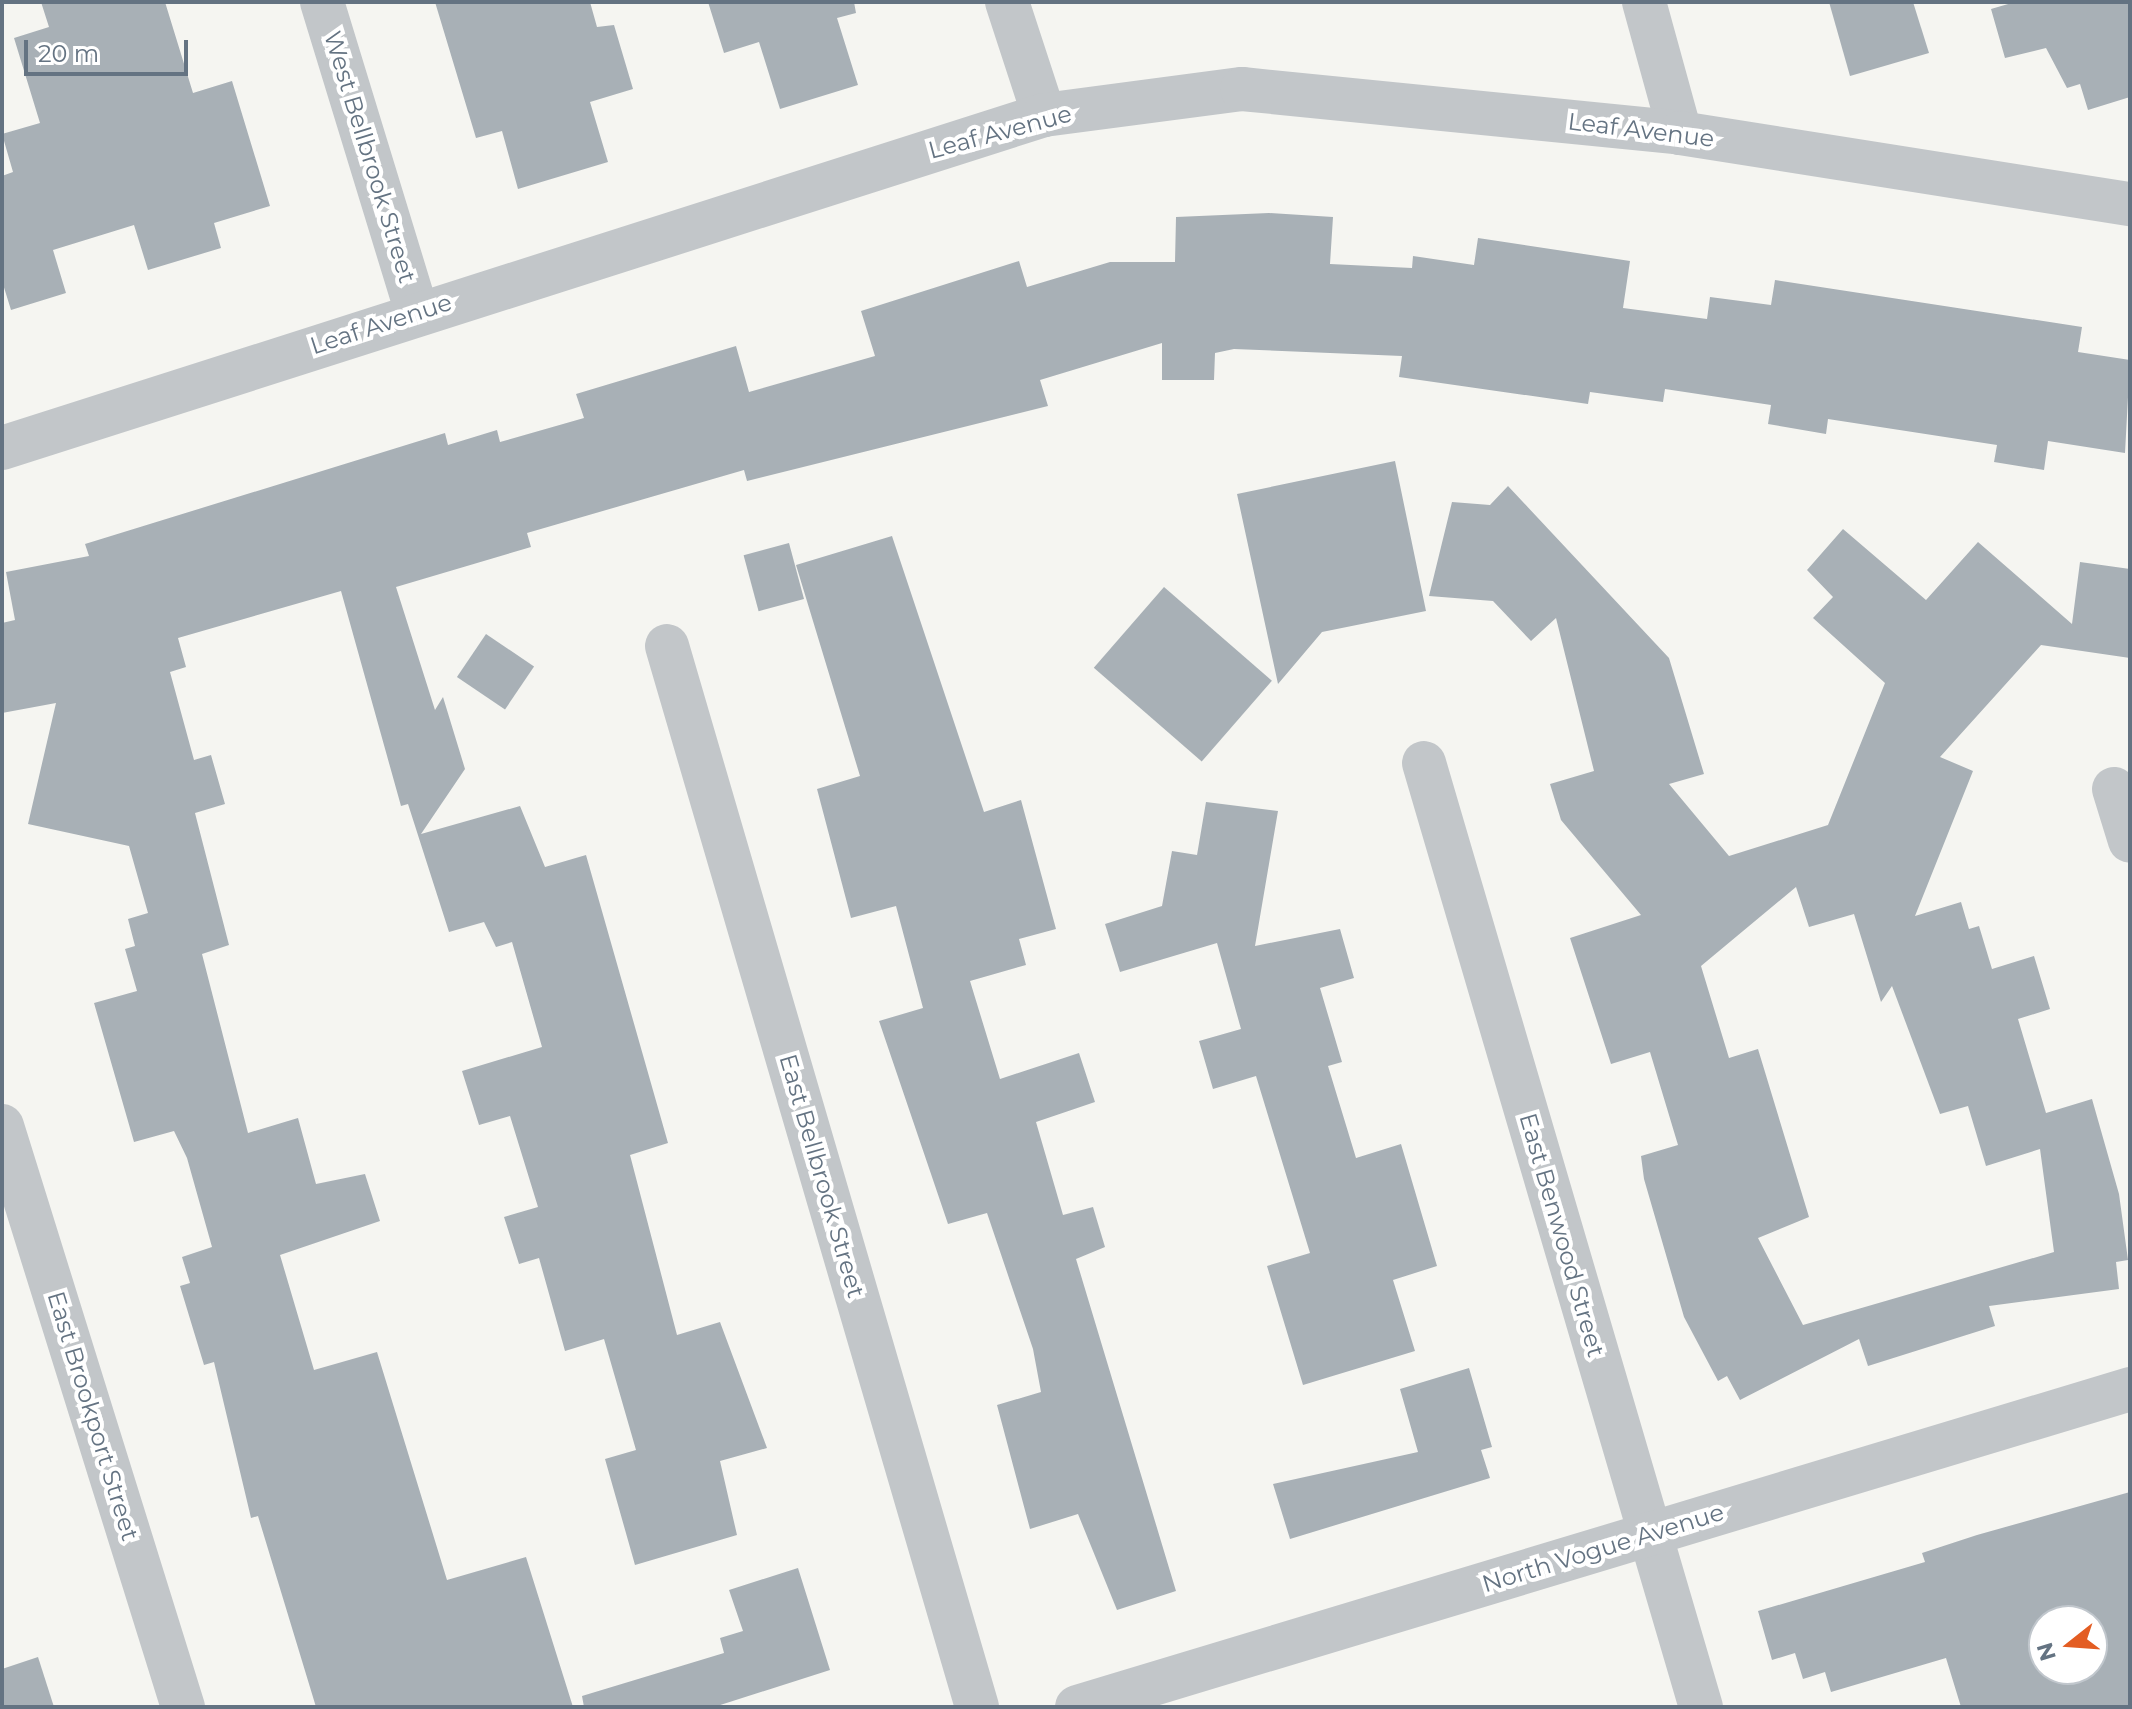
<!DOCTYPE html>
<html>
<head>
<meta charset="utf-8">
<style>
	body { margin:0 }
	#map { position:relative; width:2132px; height:1709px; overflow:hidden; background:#f5f5f1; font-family:Montserrat,sans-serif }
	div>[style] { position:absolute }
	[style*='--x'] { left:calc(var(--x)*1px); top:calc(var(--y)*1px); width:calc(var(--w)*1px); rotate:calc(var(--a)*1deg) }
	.building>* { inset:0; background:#a8b0b6; transform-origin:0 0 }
	.minor>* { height:44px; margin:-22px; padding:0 22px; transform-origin:22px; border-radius:22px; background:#c2c6c9 }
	span { translate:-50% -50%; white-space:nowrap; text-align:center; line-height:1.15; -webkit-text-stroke:8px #fff; paint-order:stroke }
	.street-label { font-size:24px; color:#647382 }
	.frame { position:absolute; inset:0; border:4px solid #647382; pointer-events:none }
	.north { position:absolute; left:2028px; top:1605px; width:80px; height:80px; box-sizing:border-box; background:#fff; border:2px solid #c1c7cd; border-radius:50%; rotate:253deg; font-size:22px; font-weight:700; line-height:32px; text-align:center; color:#647382 }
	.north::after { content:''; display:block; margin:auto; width:28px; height:36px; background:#e35d23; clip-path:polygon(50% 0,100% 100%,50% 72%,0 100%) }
	.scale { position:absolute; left:24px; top:40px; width:164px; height:36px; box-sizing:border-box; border:4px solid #647382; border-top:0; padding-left:10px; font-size:24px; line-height:28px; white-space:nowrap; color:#647382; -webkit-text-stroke:6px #fff; paint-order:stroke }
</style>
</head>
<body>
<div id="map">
	<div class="building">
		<div style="clip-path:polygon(41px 2px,165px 2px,193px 93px,232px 81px,270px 206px,214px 223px,221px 248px,148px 270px,134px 225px,53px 250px,66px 293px,11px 310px,2px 281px,2px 176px,13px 172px,2px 134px,40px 123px,14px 38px,49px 27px)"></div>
		<div style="clip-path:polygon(435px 2px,590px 2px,597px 27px,614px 25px,633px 89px,590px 102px,608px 162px,518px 189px,502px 131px,476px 138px)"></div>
		<div style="clip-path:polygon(708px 2px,854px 2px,856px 13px,837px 18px,858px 85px,780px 109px,759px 42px,724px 53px)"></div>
		<div style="clip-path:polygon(1829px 2px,1913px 2px,1929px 53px,1850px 76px)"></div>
		<div style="clip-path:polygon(2015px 2px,2130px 2px,2130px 97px,2088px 110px,2080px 84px,2067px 88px,2046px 48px,2005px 58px,1991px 9px)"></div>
		<div style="clip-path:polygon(1269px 213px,1333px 217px,1330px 264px,1412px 268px,1413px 256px,1474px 265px,1478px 238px,1630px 261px,1623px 308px,1707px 319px,1710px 297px,1771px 305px,1775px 280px,2082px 327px,2078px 352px,2130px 360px,2125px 453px,2048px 441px,2044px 470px,1994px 462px,1997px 445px,1828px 419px,1826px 434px,1768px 424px,1771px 405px,1665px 389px,1663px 402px,1590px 392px,1588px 404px,1399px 377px,1402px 356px,1234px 349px,1215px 353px,1214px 380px,1162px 380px,1162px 343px,1040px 380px,1048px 406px,747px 481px,744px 470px,527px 533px,531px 547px,396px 587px,435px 710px,443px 697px,465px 769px,421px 834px,520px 806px,545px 867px,586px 855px,668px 1143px,630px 1155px,677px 1335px,720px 1322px,767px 1448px,720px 1461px,737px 1535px,635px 1565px,605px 1459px,636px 1450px,604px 1339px,565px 1351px,539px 1258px,519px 1264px,504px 1217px,538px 1207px,510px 1116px,479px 1125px,462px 1071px,542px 1047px,512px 942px,496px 947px,484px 922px,449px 932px,408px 804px,401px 806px,341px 591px,178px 638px,186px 667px,170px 672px,194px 760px,211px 755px,225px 804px,195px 813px,229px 945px,202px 954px,248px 1133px,298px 1118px,316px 1184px,365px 1174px,380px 1221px,280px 1255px,314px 1370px,377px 1352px,447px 1580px,526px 1557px,573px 1707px,316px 1707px,258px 1516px,251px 1518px,214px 1362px,204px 1365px,180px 1286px,190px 1283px,182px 1257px,212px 1247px,187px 1158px,174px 1131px,134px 1142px,94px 1003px,137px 991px,125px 949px,135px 946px,128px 919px,148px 913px,129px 846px,28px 824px,56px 703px,2px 713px,2px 623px,15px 620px,6px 572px,89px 556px,85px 544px,445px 433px,448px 445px,497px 430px,500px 442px,584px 418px,576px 394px,736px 346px,749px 392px,875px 356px,861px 311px,1019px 261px,1027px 287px,1110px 262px,1175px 262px,1176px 217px)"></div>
		<div style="clip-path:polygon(1395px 461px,1426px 611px,1322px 632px,1278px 684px,1237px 494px)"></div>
		<div style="clip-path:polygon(evenodd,1508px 486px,1669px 658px,1704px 774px,1669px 784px,1729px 856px,1828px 825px,1885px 683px,1813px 618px,1833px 597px,1807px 570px,1843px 529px,1926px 600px,1978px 542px,2072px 624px,2080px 562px,2130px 569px,2130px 658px,2041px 645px,1940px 757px,1973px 771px,1915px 916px,1961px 902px,1969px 929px,1979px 926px,1992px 969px,2034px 956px,2050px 1009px,2018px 1019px,2046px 1113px,2092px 1099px,2119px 1194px,2128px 1260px,2116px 1262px,2119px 1289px,1989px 1306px,1995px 1326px,1868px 1366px,1859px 1339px,1740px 1400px,1727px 1376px,1718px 1381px,1684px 1317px,1644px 1179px,1641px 1156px,1678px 1145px,1650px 1052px,1611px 1064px,1570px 938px,1641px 915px,1561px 820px,1550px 784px,1594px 771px,1556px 618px,1531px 641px,1493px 601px,1429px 596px,1452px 502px,1490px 505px,1508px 486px,1796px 887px,1809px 927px,1854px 914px,1881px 1002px,1892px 986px,1940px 1114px,1968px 1106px,1986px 1166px,2040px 1149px,2054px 1252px,1803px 1325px,1758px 1238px,1809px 1217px,1758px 1049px,1729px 1058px,1701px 966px,1796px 887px)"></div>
		<div style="clip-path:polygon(892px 536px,984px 812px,1021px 800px,1056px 929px,1019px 939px,1026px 965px,970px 981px,1000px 1079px,1079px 1053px,1095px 1102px,1036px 1122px,1063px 1215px,1093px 1207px,1105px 1247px,1076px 1259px,1176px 1591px,1117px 1610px,1078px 1514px,1030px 1529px,997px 1405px,1041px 1392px,1033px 1349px,987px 1213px,948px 1224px,879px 1021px,923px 1008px,896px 906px,851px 918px,817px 789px,860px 776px,796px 565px)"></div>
		<div style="left:789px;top:543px;width:58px;height:47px;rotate:75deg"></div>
		<div style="left:1164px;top:587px;width:143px;height:107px;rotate:41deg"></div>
		<div style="left:486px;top:634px;width:58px;height:52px;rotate:34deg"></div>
		<div style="clip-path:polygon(1206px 802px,1278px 811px,1255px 946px,1340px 929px,1354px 978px,1320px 988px,1342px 1062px,1328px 1066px,1356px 1158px,1401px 1144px,1437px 1266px,1393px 1280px,1415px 1351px,1303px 1385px,1267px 1266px,1310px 1253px,1256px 1076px,1213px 1089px,1199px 1041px,1241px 1029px,1217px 943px,1120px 972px,1105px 924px,1162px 906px,1172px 851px,1197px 855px)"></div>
		<div style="clip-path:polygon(1469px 1368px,1492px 1447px,1481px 1450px,1490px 1478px,1290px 1539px,1273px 1484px,1418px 1452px,1400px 1389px)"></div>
		<div style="clip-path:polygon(evenodd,2130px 1492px,2130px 1707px,1961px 1707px,1946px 1658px,1831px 1692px,1825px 1672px,1803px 1679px,1795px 1653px,1772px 1660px,1758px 1611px,1925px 1562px,1922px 1553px,1977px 1535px,2130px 1492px,2044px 1621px,2092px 1621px,2092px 1669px,2044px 1669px,2044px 1621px)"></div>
		<div style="clip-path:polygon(798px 1568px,830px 1670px,714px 1707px,584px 1707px,582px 1696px,724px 1653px,720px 1638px,743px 1631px,729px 1590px)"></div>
		<div style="clip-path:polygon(38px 1657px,54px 1707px,2px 1707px,2px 1669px)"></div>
	</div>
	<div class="minor">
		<div style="--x:322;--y:2;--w:324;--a:73"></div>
		<div style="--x:1007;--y:2;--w:119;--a:71.9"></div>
		<div style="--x:1644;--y:2;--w:136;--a:74.6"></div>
		<div style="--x:2;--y:448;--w:1094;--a:-17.72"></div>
		<div style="--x:1044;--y:115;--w:200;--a:-7.5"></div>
		<div style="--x:1242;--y:89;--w:440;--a:5.7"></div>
		<div style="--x:1680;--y:133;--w:456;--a:9"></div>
		<div style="--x:667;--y:646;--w:1105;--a:73.71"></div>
		<div style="--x:1424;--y:763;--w:984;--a:73.65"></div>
		<div style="--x:2114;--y:789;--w:54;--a:72.9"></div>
		<div style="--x:2;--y:1126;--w:609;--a:72.7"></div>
		<div style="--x:1077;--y:1707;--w:1100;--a:-16.8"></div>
	</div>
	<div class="street-label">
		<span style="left:1641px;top:130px;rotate:7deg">Leaf Avenue</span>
		<span style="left:1000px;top:132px;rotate:-15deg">Leaf Avenue</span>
		<span style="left:370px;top:157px;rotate:73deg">West Bellbrook Street</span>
		<span style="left:381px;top:324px;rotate:-18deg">Leaf Avenue</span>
		<span style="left:822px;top:1176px;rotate:74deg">East Bellbrook Street</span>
		<span style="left:1562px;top:1235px;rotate:74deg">East Benwood Street</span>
		<span style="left:93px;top:1416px;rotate:73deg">East Brookport Street</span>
		<span style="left:1603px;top:1548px;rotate:-17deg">North Vogue Avenue</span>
	</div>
	<div class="frame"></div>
	<div class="north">N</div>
	<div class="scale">20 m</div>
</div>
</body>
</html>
